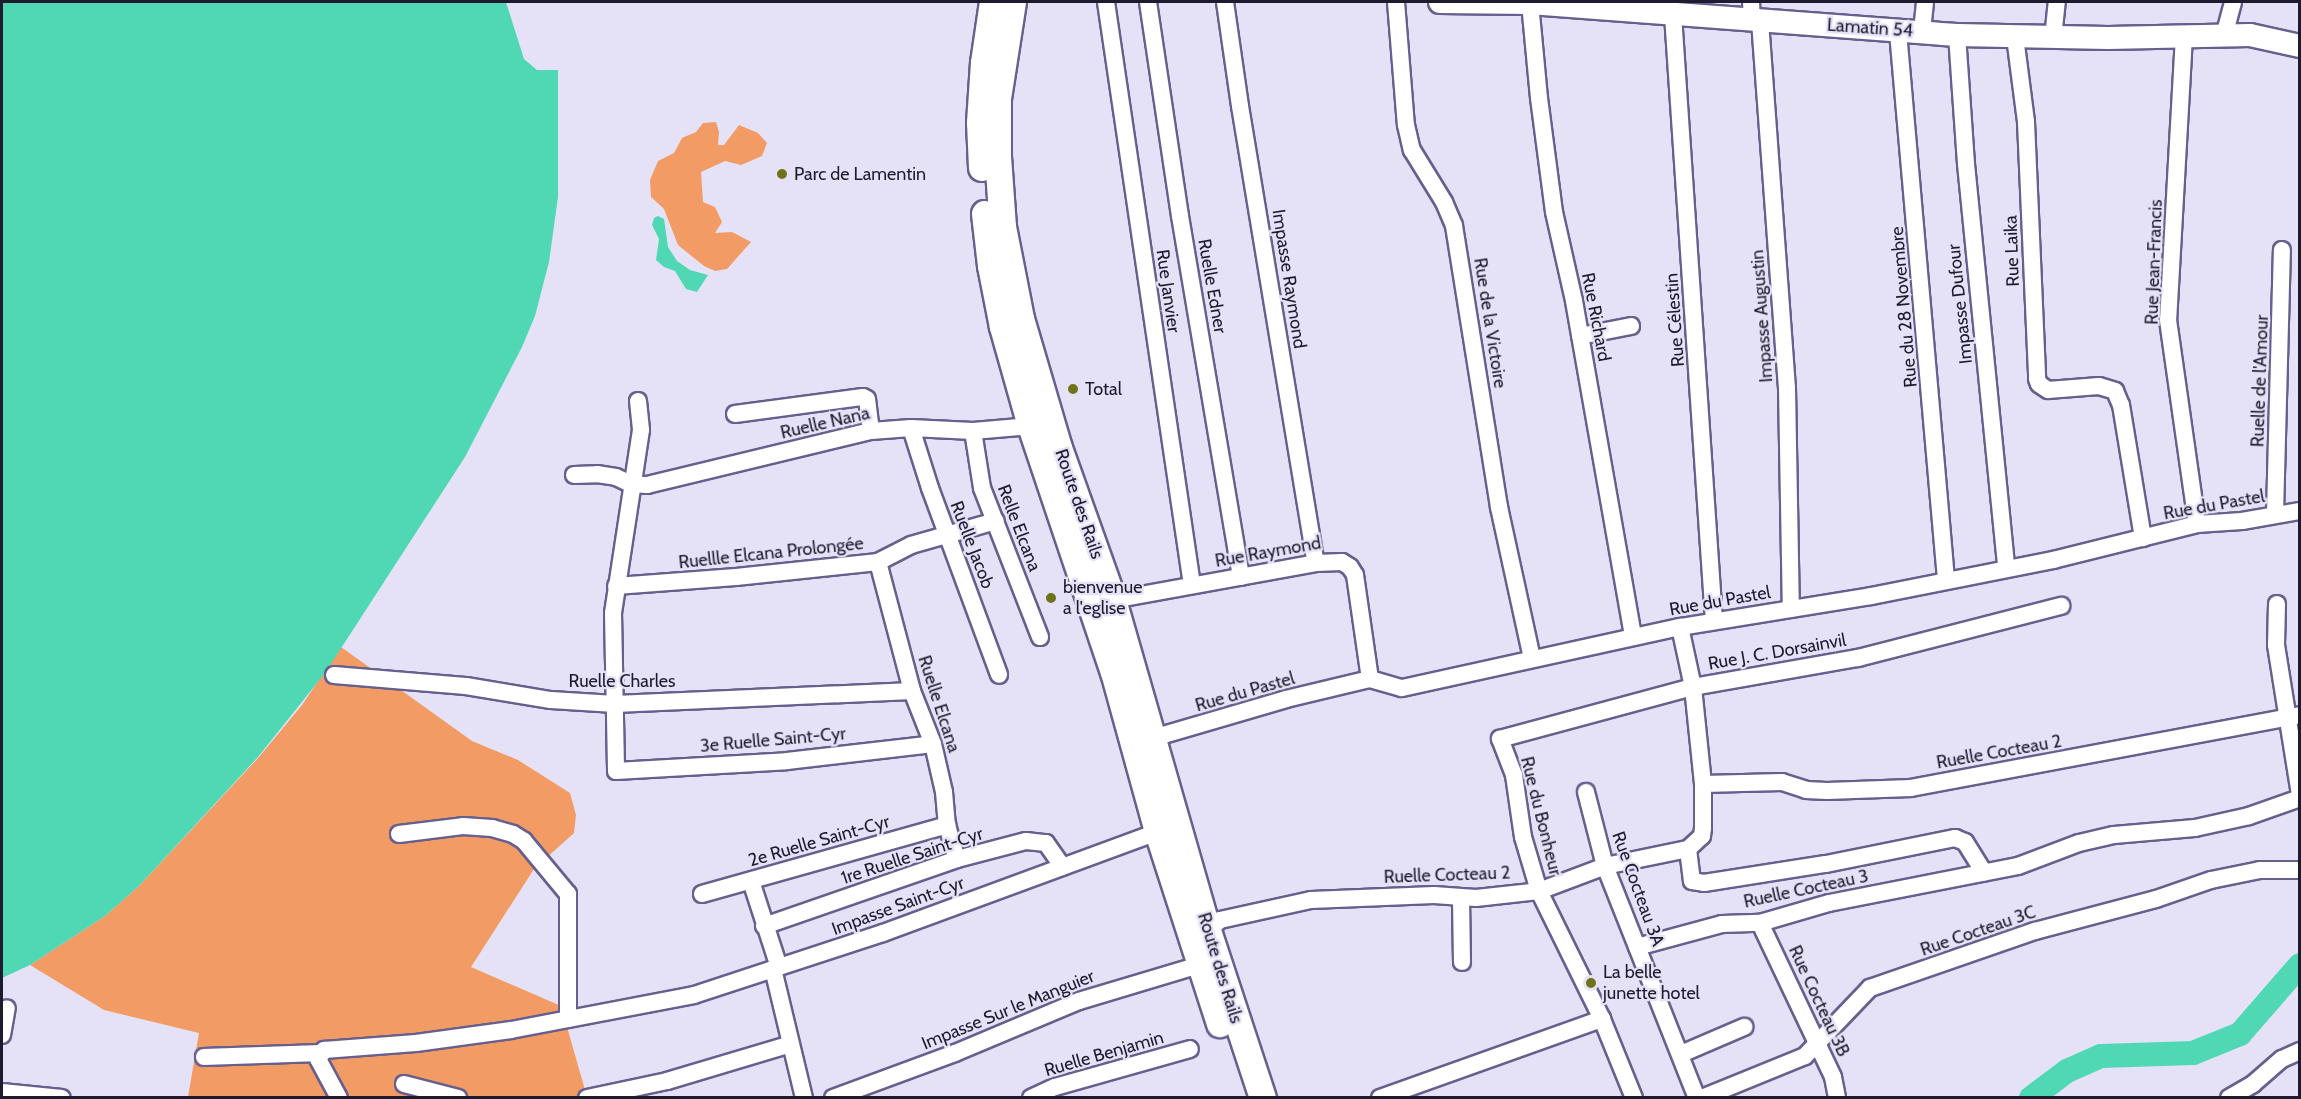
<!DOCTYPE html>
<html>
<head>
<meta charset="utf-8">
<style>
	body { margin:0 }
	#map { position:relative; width:2301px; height:1099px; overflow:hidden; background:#e5e2f7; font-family:Cabin,sans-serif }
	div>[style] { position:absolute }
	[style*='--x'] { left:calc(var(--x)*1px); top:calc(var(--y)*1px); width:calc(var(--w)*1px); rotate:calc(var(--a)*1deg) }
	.green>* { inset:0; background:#f39b64 }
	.water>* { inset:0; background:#50d8b4 }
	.river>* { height:24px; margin:-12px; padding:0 12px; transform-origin:12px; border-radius:12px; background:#50d8b4 }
	.roads { filter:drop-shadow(2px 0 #675f8d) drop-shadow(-2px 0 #675f8d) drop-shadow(0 2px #675f8d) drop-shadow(0 -2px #675f8d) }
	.street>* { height:16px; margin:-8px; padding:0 8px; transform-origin:8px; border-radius:8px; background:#fff }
	.secondary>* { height:22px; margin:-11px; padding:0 11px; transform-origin:11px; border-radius:11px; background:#fff }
	.primary>* { height:26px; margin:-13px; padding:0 13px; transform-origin:13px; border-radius:13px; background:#fff }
	.dots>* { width:16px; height:16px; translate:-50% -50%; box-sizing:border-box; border:3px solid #e5e2f7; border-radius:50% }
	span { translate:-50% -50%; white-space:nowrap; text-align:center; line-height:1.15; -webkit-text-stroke:4.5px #e5e2f7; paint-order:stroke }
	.street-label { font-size:18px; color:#1f1b2f }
	.poi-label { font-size:18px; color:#1f1b2f }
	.left { translate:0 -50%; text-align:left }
	.frame { position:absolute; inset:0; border:3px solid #1f1b2f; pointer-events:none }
</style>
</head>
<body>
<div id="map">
	<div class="green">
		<div style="clip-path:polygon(716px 122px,719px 132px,718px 145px,724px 145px,739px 125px,758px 133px,767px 143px,762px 156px,741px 165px,725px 161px,701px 172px,703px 202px,715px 207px,722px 222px,715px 233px,732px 232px,751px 242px,727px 269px,715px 271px,704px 266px,678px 245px,664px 209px,651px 197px,650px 180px,658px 161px,674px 153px,682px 138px,696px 132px,703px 123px)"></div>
		<div style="clip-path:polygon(341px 647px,472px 741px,518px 760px,570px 793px,576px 815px,574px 833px,534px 869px,471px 967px,561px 1006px,587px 1097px,188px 1097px,199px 1033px,104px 1010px,30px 965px,105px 916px,139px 886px,259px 757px,302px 705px)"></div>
	</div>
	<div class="water">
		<div style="clip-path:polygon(2px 2px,506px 2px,524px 59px,537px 70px,558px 70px,558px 197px,549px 262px,535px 316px,522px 347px,465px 457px,325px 673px,258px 757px,139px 886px,105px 916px,30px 965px,2px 978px)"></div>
		<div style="clip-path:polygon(658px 216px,664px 219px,668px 247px,677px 261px,690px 270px,708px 275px,697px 292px,686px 289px,675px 271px,664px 267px,656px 260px,659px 239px,652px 225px,654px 218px)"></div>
	</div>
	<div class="river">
		<div style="--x:2031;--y:1098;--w:45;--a:-36.9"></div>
		<div style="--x:2067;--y:1071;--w:37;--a:-24"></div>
		<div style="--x:2101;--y:1056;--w:92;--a:-1.9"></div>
		<div style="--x:2193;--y:1053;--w:51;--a:-22"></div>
		<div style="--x:2240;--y:1034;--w:91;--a:-49"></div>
	</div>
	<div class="roads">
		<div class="street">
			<div style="--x:1106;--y:2;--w:589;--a:81.61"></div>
			<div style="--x:1148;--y:2;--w:216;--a:81.5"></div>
			<div style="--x:1180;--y:216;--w:366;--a:80.4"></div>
			<div style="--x:1225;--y:2;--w:105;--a:81.8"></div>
			<div style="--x:1240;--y:106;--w:463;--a:80.6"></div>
			<div style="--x:1396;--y:2;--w:123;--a:85.4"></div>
			<div style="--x:1406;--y:125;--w:26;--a:77"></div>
			<div style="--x:1412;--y:150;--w:61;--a:58.4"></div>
			<div style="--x:1444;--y:202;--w:26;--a:67"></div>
			<div style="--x:1454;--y:226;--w:285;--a:80.9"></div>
			<div style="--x:1499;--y:507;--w:155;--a:77.7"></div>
			<div style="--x:1751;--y:2;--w:18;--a:87"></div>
			<div style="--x:1530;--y:3;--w:95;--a:84.6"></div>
			<div style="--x:1539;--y:98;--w:115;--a:82.5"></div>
			<div style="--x:1554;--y:212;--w:91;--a:77.3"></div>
			<div style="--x:1574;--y:301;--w:341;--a:80"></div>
			<div style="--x:1673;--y:15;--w:607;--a:86.13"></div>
			<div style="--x:1760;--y:21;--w:368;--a:85.8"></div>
			<div style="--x:1787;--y:388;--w:221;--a:89"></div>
			<div style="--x:1922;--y:31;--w:29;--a:-84"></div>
			<div style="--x:1898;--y:32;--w:549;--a:84.99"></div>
			<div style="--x:1957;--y:35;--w:129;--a:86"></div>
			<div style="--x:1966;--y:164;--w:406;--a:84.3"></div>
			<div style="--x:2184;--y:36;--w:284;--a:93.2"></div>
			<div style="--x:2168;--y:320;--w:206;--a:81.9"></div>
			<div style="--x:2224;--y:36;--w:35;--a:-75"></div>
			<div style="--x:2015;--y:37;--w:86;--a:82.6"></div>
			<div style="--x:2026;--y:122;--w:257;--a:87.5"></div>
			<div style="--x:2037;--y:379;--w:5;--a:68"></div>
			<div style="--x:2039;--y:384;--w:11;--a:34"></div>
			<div style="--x:2048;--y:390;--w:51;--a:-4.5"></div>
			<div style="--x:2099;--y:386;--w:17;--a:17"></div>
			<div style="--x:2115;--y:391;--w:15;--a:67"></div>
			<div style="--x:2121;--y:405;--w:135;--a:80.6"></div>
			<div style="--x:2053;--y:38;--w:36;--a:-84"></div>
			<div style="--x:1580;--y:336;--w:52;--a:-11.1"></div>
			<div style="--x:638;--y:401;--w:29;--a:84"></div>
			<div style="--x:641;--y:430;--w:185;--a:98.7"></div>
			<div style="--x:613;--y:613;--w:158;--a:88.9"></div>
			<div style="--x:616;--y:771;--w:171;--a:-3.3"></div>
			<div style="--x:787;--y:761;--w:147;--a:-6.6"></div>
			<div style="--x:735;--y:414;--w:129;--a:-7.6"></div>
			<div style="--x:863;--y:397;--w:4;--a:27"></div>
			<div style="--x:867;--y:399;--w:32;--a:83"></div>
			<div style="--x:911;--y:428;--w:63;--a:72.4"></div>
			<div style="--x:930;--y:488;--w:199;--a:69.7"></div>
			<div style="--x:973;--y:431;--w:58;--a:81"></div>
			<div style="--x:982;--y:488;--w:160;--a:68.7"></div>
			<div style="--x:574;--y:475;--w:23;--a:-2"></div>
			<div style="--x:597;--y:474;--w:19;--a:9"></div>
			<div style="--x:616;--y:477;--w:17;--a:25"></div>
			<div style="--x:631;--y:484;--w:16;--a:4"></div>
			<div style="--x:647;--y:485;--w:230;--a:-13.6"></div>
			<div style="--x:871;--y:431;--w:40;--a:-4.3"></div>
			<div style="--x:911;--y:428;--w:62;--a:2.8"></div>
			<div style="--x:973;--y:431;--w:58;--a:-4.9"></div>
			<div style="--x:2275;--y:514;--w:264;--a:-88.5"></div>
			<div style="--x:878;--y:562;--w:133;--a:75.2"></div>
			<div style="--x:912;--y:691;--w:57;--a:68.4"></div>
			<div style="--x:933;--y:744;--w:49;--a:77.1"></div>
			<div style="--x:944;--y:792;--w:33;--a:85"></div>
			<div style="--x:947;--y:825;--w:35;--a:74"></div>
			<div style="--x:616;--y:586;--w:120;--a:-4.3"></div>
			<div style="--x:736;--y:577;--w:143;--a:-6"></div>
			<div style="--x:878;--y:562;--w:37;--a:-27"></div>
			<div style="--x:911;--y:545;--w:88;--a:-15.8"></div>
			<div style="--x:1113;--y:600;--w:206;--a:-10.3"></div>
			<div style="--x:1316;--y:563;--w:26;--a:-2"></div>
			<div style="--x:1342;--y:562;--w:9;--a:32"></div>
			<div style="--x:1350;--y:567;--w:9;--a:58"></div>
			<div style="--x:1355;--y:575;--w:105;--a:81.8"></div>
			<div style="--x:2277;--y:604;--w:41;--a:91.4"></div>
			<div style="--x:2276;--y:645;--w:152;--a:80.9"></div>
			<div style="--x:1680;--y:627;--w:61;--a:77.8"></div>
			<div style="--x:1693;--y:687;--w:98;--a:84.1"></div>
			<div style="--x:1703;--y:784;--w:44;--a:90"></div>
			<div style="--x:1703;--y:828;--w:8;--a:97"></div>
			<div style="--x:1702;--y:836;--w:19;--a:137"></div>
			<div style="--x:1688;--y:849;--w:32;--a:83"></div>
			<div style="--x:1692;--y:881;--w:12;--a:9"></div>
			<div style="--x:1704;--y:883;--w:123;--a:-8.9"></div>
			<div style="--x:1826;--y:864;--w:132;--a:-11.4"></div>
			<div style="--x:1955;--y:838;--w:11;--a:22"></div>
			<div style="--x:1965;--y:842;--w:36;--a:58"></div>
			<div style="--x:334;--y:675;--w:132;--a:4.8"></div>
			<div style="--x:466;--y:686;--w:86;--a:9.4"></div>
			<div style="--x:551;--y:700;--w:64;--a:3.6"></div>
			<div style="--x:615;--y:704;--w:297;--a:-2.5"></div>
			<div style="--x:1153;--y:738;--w:139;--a:-16.3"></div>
			<div style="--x:1286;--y:699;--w:86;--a:-13.4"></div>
			<div style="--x:1370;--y:679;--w:33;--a:16"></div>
			<div style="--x:1402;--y:688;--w:285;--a:-12.4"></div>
			<div style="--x:1680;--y:627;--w:193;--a:-9.2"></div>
			<div style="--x:1871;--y:596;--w:186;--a:-11.2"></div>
			<div style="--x:2053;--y:560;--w:148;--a:-14"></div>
			<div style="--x:2197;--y:524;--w:45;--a:-3.8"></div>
			<div style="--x:2242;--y:521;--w:59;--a:-9.8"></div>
			<div style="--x:1703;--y:784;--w:79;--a:-1.5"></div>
			<div style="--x:1782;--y:782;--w:25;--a:18"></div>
			<div style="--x:1806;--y:790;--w:21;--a:3"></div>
			<div style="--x:1827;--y:791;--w:84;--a:-2"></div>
			<div style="--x:1911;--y:788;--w:396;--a:-10.6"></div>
			<div style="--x:1586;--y:792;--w:76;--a:75.6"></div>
			<div style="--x:1605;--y:866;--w:250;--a:68.4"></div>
			<div style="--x:399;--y:834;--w:64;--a:-7.1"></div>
			<div style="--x:463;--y:826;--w:29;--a:4"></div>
			<div style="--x:492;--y:828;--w:22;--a:16"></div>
			<div style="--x:513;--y:834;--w:13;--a:32"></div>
			<div style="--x:524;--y:841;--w:69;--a:50.3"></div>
			<div style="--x:568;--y:894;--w:125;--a:90"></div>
			<div style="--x:751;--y:881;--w:90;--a:72"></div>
			<div style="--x:702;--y:894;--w:255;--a:-15.7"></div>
			<div style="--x:1461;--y:898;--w:64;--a:89.1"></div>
			<div style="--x:1760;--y:923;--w:170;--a:64.6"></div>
			<div style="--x:1833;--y:1077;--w:21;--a:79"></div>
			<div style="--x:764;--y:926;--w:204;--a:-19.1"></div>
			<div style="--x:957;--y:859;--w:71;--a:-14.6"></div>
			<div style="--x:1026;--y:841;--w:20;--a:6"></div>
			<div style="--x:1046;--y:843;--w:29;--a:55"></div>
			<div style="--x:1208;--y:931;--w:16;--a:-43"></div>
			<div style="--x:1220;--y:920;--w:93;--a:-12.4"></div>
			<div style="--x:1311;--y:900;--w:123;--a:-2.3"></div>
			<div style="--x:1434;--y:895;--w:42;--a:4.1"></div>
			<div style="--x:1476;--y:898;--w:63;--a:-6.3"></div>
			<div style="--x:1539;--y:891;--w:71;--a:-20.7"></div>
			<div style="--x:1605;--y:866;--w:85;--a:-11.6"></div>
			<div style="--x:1637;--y:947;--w:88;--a:-15.1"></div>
			<div style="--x:1722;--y:924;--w:38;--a:-2"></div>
			<div style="--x:1760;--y:923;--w:72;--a:-16.2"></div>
			<div style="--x:1829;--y:903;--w:193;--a:-11.1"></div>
			<div style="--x:2018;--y:866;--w:65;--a:-20.7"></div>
			<div style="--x:2079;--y:843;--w:36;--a:-13"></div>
			<div style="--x:2114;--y:835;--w:81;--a:-4.9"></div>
			<div style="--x:2195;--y:828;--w:55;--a:-12.5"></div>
			<div style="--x:2249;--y:816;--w:54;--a:-19.4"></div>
			<div style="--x:2;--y:1035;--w:27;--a:-80"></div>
			<div style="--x:1681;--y:1054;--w:69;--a:-23.2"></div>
			<div style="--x:204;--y:1057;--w:116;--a:-2"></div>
			<div style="--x:404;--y:1084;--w:56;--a:14.5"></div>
			<div style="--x:2;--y:1092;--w:60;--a:5.7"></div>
			<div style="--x:339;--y:1098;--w:44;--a:-118.3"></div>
			<div style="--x:318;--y:1059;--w:11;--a:-56"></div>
			<div style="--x:324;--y:1050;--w:92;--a:-4.4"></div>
			<div style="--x:416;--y:1043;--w:96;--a:-7.8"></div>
			<div style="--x:511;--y:1030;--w:186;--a:-10.8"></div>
			<div style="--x:694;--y:995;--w:83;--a:-18.2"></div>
			<div style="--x:587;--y:1098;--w:82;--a:-12"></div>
			<div style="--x:667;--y:1081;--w:129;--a:-16.6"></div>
			<div style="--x:804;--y:1098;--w:133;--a:-103.5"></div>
			<div style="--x:773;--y:969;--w:116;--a:-18.1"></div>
			<div style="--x:883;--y:933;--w:293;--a:-20.2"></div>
			<div style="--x:833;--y:1098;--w:130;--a:-20.2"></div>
			<div style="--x:955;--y:1053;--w:134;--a:-22.8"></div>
			<div style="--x:1079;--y:1001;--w:125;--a:-16.7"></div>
			<div style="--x:1031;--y:1098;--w:26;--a:-25"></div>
			<div style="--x:1055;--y:1087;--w:140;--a:-15.7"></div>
			<div style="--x:1380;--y:1098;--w:236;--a:-19.6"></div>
			<div style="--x:1634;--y:1098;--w:85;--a:-112.1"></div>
			<div style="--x:1602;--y:1019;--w:143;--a:-116.2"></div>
			<div style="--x:1539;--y:891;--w:56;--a:-106.5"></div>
			<div style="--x:1523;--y:837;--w:63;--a:-98.3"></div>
			<div style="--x:1514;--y:775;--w:39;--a:-111"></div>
			<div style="--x:1500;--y:739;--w:200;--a:-15.1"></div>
			<div style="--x:1693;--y:687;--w:168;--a:-10"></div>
			<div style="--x:1858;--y:658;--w:210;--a:-14.4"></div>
			<div style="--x:1702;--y:1098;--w:111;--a:-22.2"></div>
			<div style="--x:1805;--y:1056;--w:94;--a:-46.3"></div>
			<div style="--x:1870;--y:988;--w:175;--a:-19.1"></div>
			<div style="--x:2035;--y:931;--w:125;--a:-14.8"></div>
			<div style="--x:2156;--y:899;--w:58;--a:-19.1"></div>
			<div style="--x:2211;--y:880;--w:50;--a:-11.5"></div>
			<div style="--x:2260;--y:870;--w:40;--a:0"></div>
			<div style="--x:2229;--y:1098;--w:28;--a:-30"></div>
			<div style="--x:2253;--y:1084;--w:38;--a:-41"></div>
			<div style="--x:2282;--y:1059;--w:20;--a:-24"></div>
		</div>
		<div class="secondary">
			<div style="--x:1440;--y:2;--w:90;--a:0.6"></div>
			<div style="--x:1530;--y:3;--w:428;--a:4.3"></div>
			<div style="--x:1957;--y:35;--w:151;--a:1.1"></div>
			<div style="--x:2108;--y:38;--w:142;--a:-1.2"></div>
			<div style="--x:2250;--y:35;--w:51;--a:12.4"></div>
		</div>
		<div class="primary">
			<div style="--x:1013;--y:2;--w:98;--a:98.8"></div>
			<div style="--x:998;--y:99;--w:58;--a:90"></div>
			<div style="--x:998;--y:157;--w:70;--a:85.9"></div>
			<div style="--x:1003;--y:227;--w:94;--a:78.9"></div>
			<div style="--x:1021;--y:319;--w:134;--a:73.6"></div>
			<div style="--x:1059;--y:448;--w:161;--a:70.4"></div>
			<div style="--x:1113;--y:600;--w:344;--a:74"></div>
			<div style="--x:1208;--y:931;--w:176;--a:71.8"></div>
			<div style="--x:982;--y:168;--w:45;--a:-92.5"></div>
			<div style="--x:980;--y:123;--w:60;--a:-86.2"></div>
			<div style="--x:984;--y:63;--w:62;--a:-81.6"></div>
			<div style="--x:985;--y:214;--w:52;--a:83.4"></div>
			<div style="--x:991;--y:266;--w:62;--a:78.9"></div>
			<div style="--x:1003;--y:327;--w:103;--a:74.2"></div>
			<div style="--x:1031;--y:426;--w:260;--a:71.4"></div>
			<div style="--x:1114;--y:672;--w:166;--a:74.6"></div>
			<div style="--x:1158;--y:832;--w:202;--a:72.1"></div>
		</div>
	</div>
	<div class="dots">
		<div style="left:782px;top:174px;background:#6e7319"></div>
		<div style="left:1073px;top:389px;background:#6e7319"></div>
		<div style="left:1051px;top:598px;background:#6e7319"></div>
		<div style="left:1591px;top:983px;background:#6e7319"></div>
	</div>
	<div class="street-label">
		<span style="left:1870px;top:28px;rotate:4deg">Lamatin 54</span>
		<span style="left:2012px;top:251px;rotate:-92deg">Rue Laika</span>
		<span style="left:2154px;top:262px;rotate:-88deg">Rue Jean-Francis</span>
		<span style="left:1289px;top:279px;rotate:81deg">Impasse Raymond</span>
		<span style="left:1212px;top:286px;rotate:80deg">Ruelle Edner</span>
		<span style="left:1168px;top:291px;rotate:82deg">Rue Janvier</span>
		<span style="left:1960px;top:304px;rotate:-96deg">Impasse Dufour</span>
		<span style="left:1904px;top:307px;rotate:-95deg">Rue du 28 Novembre</span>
		<span style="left:1762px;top:316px;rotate:-94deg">Impasse Augustin</span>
		<span style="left:1596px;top:317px;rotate:79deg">Rue Richard</span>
		<span style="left:1675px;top:320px;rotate:-94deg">Rue Célestin</span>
		<span style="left:1490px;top:323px;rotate:81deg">Rue de la Victoire</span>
		<span style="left:2260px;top:381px;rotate:-88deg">Ruelle de l'Amour</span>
		<span style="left:825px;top:423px;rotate:-13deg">Ruelle Nana</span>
		<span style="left:1079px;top:504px;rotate:71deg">Route des Rails</span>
		<span style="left:2214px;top:505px;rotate:-10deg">Rue du Pastel</span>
		<span style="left:1019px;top:528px;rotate:69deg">Relle Elcana</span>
		<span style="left:972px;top:545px;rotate:69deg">Ruelle Jacob</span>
		<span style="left:1268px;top:552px;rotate:-10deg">Rue Raymond</span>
		<span style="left:771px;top:553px;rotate:-6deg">Ruellle Elcana Prolongée</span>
		<span style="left:1720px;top:601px;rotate:-10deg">Rue du Pastel</span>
		<span style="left:1777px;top:652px;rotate:-10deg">Rue J. C. Dorsainvil</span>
		<span style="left:622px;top:681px">Ruelle Charles</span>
		<span style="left:1245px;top:692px;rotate:-16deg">Rue du Pastel</span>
		<span style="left:939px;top:704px;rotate:72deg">Ruelle Elcana</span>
		<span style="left:773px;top:740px;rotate:-5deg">3e Ruelle Saint-Cyr</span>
		<span style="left:1999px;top:752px;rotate:-10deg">Ruelle Cocteau 2</span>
		<span style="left:1541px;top:816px;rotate:76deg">Rue du Bonheur</span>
		<span style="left:819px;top:841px;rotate:-16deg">2e Ruelle Saint-Cyr</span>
		<span style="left:912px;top:856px;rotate:-18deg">1re Ruelle Saint-Cyr</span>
		<span style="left:1447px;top:875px;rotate:-2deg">Ruelle Cocteau 2</span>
		<span style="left:1638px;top:889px;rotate:70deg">Rue Cocteau 3A</span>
		<span style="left:1806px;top:889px;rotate:-12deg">Ruelle Cocteau 3</span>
		<span style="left:898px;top:906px;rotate:-20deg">Impasse Saint-Cyr</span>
		<span style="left:1978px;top:931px;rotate:-19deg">Rue Cocteau 3C</span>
		<span style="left:1220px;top:968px;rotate:73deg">Route des Rails</span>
		<span style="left:1819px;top:1001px;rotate:65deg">Rue Cocteau 3B</span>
		<span style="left:1008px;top:1010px;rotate:-22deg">Impasse Sur le Manguier</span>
		<span style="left:1104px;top:1054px;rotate:-16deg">Ruelle Benjamin</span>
	</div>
	<div class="poi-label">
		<span class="left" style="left:794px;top:174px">Parc de Lamentin</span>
		<span class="left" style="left:1085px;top:389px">Total</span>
		<span class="left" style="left:1063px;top:598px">bienvenue<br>a l'eglise</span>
		<span class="left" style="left:1603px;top:983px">La belle<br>junette hotel</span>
	</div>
	<div class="frame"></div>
</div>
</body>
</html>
